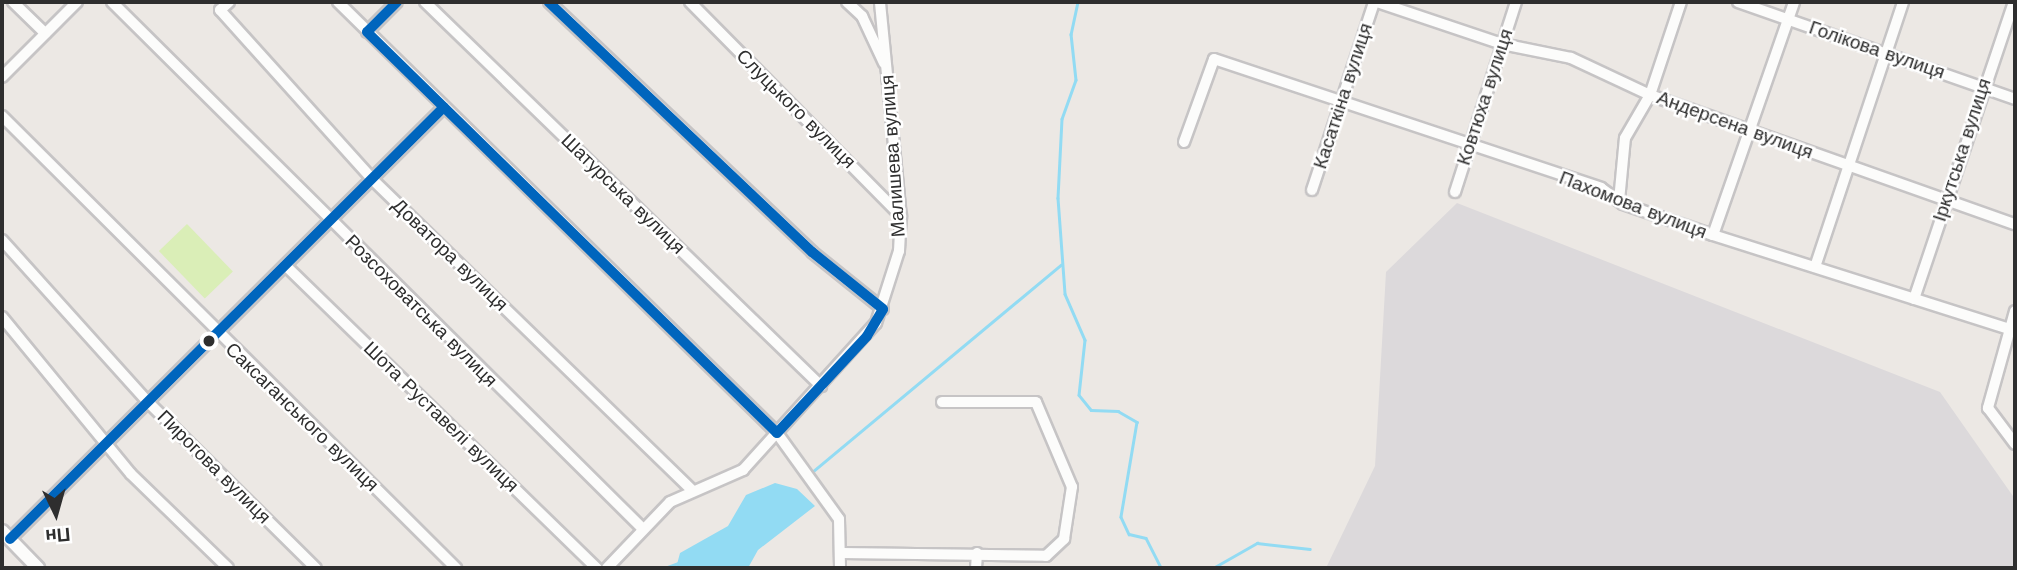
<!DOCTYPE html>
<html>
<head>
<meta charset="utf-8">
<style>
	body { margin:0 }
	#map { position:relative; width:2017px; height:570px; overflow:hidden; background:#ece8e4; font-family:"Work Sans",sans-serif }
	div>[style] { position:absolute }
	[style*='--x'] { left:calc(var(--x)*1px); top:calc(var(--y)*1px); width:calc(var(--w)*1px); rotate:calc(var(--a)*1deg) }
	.industrial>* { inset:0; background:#dcd9db }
	.pitch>* { inset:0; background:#daeeb7; transform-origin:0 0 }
	.water>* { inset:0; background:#92dbf3 }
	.stream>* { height:2.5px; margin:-1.25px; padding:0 1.25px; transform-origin:1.25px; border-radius:1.25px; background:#92dbf3 }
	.roads { filter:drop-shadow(2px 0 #c6c4c5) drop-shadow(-2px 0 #c6c4c5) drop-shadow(0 2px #c6c4c5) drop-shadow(0 -2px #c6c4c5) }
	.minor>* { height:10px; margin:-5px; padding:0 5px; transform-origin:5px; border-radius:5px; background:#fcfcfb }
	.secondary>* { height:12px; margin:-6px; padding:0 6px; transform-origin:6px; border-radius:6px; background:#fcfcfb }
	.bus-1>* { height:10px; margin:-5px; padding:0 5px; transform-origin:5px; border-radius:5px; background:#0065bd }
	.dots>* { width:19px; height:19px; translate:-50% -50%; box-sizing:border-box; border:4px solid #fff; border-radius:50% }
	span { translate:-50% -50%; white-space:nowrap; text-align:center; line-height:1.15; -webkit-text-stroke:5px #fff; paint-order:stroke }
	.street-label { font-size:19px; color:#2e2e2e }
	.frame { position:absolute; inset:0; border:4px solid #2e2e2e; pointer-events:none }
	.north { position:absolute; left:21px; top:479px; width:70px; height:70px; -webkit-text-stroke:5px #fff; paint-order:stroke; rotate:175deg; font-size:19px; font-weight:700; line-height:28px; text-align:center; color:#2e2e2e }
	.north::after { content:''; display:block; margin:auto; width:24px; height:32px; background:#2e2e2e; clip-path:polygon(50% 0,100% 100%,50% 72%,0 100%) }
</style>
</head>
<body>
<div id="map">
	<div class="industrial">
		<div style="clip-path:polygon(1457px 203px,1940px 392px,2015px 499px,2015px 568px,1326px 568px,1375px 466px,1386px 272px)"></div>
	</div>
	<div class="pitch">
		<div style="left:187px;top:224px;width:66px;height:39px;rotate:46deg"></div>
	</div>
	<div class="water">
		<div style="clip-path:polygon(775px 483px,797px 489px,815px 506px,758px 550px,748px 568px,676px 568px,680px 553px,728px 526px,746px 495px)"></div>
	</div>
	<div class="stream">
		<div style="--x:1078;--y:2;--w:33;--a:102"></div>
		<div style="--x:1071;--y:34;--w:46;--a:83.8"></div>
		<div style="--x:1076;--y:80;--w:41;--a:109.7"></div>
		<div style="--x:1062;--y:119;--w:79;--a:92.9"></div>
		<div style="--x:1058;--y:198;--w:96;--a:85.8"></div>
		<div style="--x:1065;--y:294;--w:50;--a:66.5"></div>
		<div style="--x:1085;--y:340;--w:55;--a:96.2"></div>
		<div style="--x:1079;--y:395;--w:19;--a:51"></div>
		<div style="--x:1091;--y:410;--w:27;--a:2"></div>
		<div style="--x:1118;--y:411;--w:22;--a:30"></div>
		<div style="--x:1137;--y:422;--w:96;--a:99.6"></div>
		<div style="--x:1121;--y:517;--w:19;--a:65"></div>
		<div style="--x:1129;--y:534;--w:17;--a:13"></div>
		<div style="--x:1146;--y:538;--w:34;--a:63"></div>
		<div style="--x:811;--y:473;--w:325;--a:-39.8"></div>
		<div style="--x:665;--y:568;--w:14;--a:-21"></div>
		<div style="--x:1213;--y:568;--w:51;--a:-29.6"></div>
		<div style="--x:1257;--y:543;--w:53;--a:6.5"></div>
	</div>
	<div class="roads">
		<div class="minor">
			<div style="--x:13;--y:2;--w:45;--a:44.1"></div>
			<div style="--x:112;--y:2;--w:748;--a:44.78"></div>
			<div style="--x:229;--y:2;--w:12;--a:138"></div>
			<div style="--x:220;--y:10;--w:227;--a:48"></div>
			<div style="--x:372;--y:179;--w:446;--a:44.2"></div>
			<div style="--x:338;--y:2;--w:615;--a:44.47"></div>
			<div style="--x:777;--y:433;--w:106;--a:54.2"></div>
			<div style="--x:839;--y:519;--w:49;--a:88.8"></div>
			<div style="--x:425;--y:2;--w:552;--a:44.12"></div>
			<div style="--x:549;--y:2;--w:363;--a:43.5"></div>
			<div style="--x:812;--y:252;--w:91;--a:38.8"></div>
			<div style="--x:690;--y:2;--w:301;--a:45.4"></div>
			<div style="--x:847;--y:2;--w:21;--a:43"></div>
			<div style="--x:862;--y:16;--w:52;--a:64.9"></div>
			<div style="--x:1377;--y:2;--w:132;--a:18.6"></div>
			<div style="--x:1502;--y:44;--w:70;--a:11.5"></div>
			<div style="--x:1571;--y:58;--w:87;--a:25.1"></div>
			<div style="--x:1650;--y:95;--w:387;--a:19.5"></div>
			<div style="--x:1738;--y:2;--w:293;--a:19.3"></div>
			<div style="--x:367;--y:32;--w:42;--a:-45"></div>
			<div style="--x:2;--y:77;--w:106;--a:-45"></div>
			<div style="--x:2;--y:116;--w:641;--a:44.87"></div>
			<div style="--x:1184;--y:142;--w:88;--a:-70.1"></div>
			<div style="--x:1214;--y:59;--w:408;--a:18.4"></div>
			<div style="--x:1601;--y:188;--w:27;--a:36"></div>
			<div style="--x:1623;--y:204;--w:95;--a:19"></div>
			<div style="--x:1713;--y:235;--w:317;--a:17.6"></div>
			<div style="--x:1312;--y:190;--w:198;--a:-71.7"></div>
			<div style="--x:1455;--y:192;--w:200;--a:-72.2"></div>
			<div style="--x:1619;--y:201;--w:63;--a:-84.6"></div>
			<div style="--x:1625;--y:138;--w:50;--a:-59.8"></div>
			<div style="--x:1650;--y:95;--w:98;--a:-71.6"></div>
			<div style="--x:1713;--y:235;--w:247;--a:-70.8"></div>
			<div style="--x:2;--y:240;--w:218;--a:48"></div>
			<div style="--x:148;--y:402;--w:236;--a:44.7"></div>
			<div style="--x:286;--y:266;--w:434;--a:44.2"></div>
			<div style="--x:1815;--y:267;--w:279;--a:-71.6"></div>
			<div style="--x:1914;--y:299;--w:313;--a:-71.4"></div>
			<div style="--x:2015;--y:311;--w:101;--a:105.6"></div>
			<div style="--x:1988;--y:408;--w:45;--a:53.1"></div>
			<div style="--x:2;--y:317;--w:203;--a:50.6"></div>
			<div style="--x:131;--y:474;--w:135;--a:44.1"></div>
			<div style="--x:10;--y:539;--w:612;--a:-44.87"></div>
			<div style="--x:842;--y:553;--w:204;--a:0.8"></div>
			<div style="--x:1046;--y:556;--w:25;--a:-43"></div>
			<div style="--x:1064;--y:539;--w:53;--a:-81.3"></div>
			<div style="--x:1072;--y:487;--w:92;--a:-113"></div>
			<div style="--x:1036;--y:402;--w:94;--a:180"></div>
			<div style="--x:607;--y:568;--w:91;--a:-46.3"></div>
			<div style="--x:670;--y:502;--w:80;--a:-23.7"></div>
			<div style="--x:743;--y:470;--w:198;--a:-47.9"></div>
			<div style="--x:876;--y:323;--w:76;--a:-72.3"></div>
			<div style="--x:899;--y:251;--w:34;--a:-87"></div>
			<div style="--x:901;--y:217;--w:216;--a:-95.6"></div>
			<div style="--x:976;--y:568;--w:15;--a:-86"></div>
		</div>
		<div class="secondary">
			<div style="--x:2;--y:531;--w:52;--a:45.8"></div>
		</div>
	</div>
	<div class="bus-1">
		<div style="--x:397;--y:2;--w:42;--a:135"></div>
		<div style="--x:367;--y:32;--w:573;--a:44.36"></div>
		<div style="--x:777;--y:433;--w:132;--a:-47.1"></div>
		<div style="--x:867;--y:336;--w:31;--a:-59"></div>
		<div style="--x:883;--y:309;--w:91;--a:-141.2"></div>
		<div style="--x:812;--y:252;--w:363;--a:-136.5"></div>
		<div style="--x:10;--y:539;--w:612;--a:-44.87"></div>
	</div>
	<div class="dots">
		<div style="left:209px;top:341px;background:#2e2e2e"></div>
	</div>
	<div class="street-label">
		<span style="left:1877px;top:50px;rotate:19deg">Голікова вулиця</span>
		<span style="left:1343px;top:96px;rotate:-72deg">Касаткіна вулиця</span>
		<span style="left:1485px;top:97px;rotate:-72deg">Ковтюха вулиця</span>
		<span style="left:796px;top:109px;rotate:45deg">Слуцького вулиця</span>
		<span style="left:1735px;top:125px;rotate:20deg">Андерсена вулиця</span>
		<span style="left:1962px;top:150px;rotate:-72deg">Іркутська вулиця</span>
		<span style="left:893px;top:156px;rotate:-94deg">Малишева вулиця</span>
		<span style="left:623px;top:194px;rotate:44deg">Шатурська вулиця</span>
		<span style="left:1633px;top:205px;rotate:21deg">Пахомова вулиця</span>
		<span style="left:450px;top:255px;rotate:44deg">Доватора вулиця</span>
		<span style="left:421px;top:311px;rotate:45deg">Розсоховатська вулиця</span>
		<span style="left:302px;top:417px;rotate:44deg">Саксаганського вулиця</span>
		<span style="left:441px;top:417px;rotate:44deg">Шота Руставелі вулиця</span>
		<span style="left:214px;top:467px;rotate:45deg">Пирогова вулиця</span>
	</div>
	<div class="frame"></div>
	<div class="north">Пн</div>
</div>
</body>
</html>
